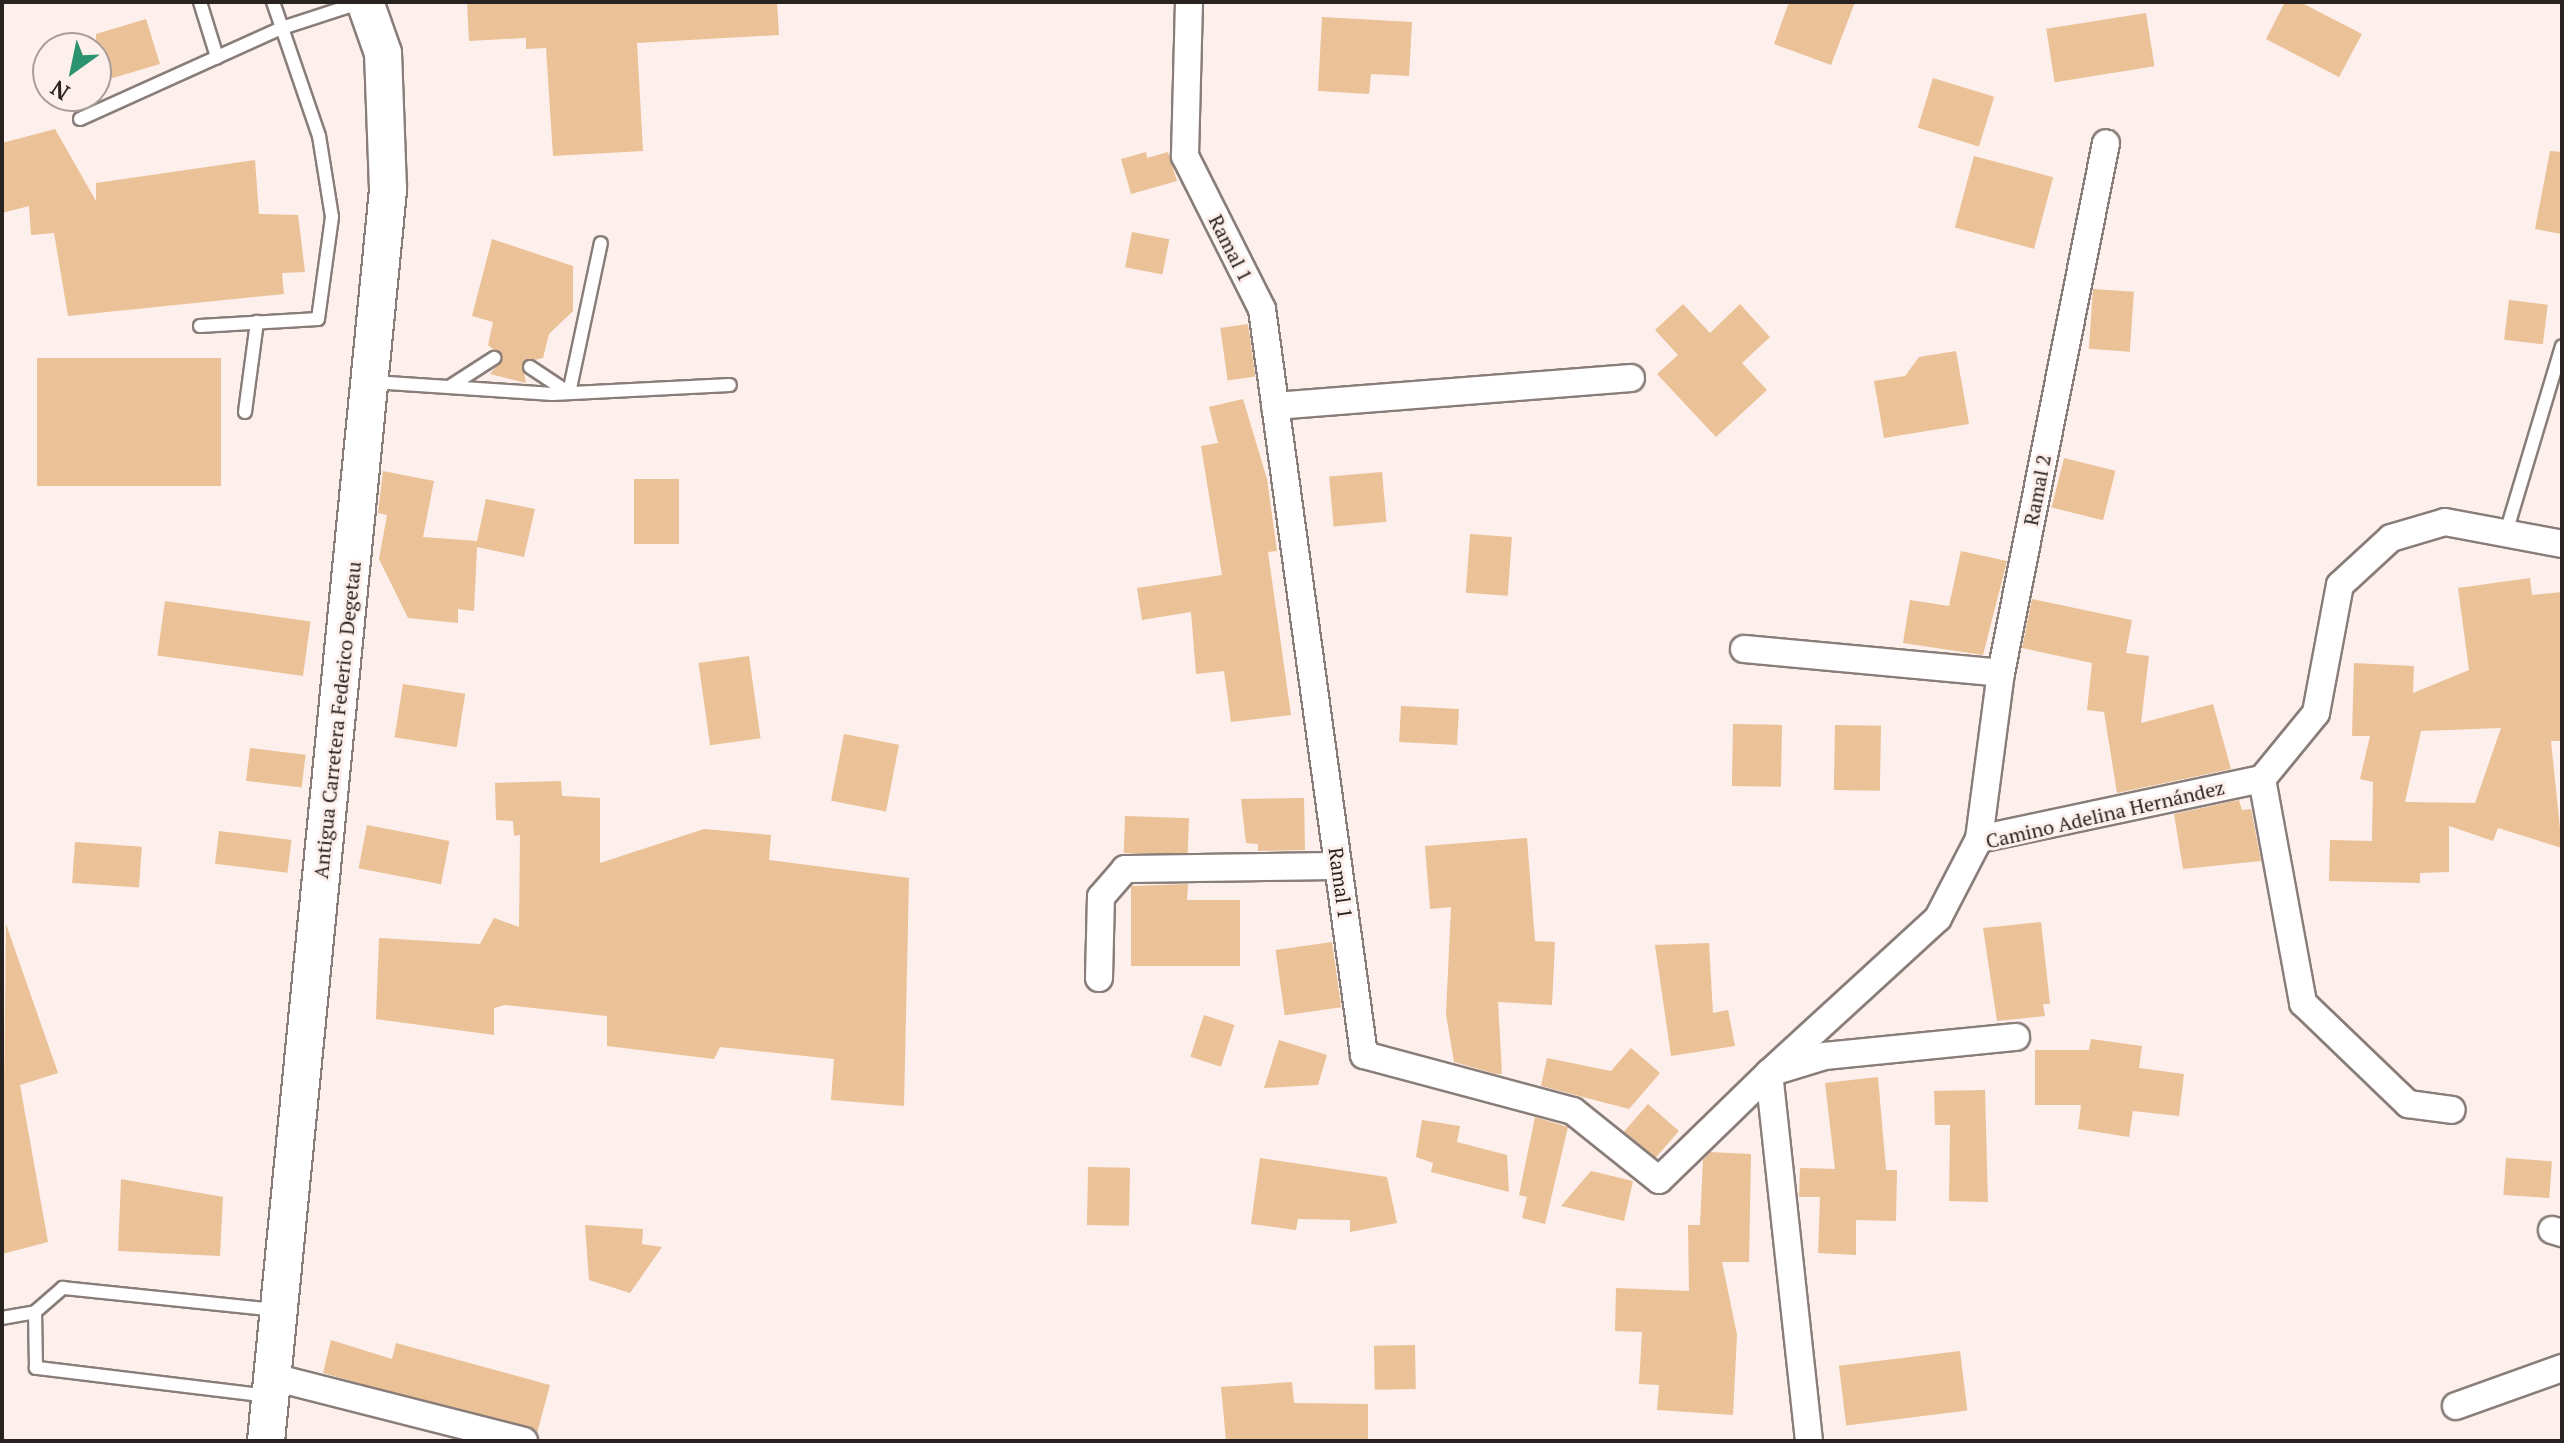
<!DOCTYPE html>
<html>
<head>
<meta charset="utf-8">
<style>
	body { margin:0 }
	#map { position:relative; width:2564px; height:1443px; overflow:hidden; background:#fdefeb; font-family:"PT Serif",serif }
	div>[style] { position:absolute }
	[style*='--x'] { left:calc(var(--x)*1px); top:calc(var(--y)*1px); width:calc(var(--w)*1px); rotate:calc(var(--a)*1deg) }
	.building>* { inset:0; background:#ebc197; transform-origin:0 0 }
	.roads { filter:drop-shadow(2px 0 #897d79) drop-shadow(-2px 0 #897d79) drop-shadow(0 2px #897d79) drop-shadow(0 -2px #897d79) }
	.lane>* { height:12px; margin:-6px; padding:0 6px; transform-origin:6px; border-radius:6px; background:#fff }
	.street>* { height:26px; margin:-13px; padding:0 13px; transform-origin:13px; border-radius:13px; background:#fff }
	.secondary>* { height:36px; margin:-18px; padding:0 18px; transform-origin:18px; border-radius:18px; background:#fff }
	span { translate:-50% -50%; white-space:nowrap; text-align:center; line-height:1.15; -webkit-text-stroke:6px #fdefeb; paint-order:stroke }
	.street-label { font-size:20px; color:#282321 }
	.frame { position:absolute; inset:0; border:4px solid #282321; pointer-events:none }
	.north { position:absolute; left:32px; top:32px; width:80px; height:80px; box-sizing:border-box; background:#fdefeb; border:2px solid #a89d9a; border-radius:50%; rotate:213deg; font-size:22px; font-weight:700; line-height:32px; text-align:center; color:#282321 }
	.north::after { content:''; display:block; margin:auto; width:28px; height:36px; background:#2c9371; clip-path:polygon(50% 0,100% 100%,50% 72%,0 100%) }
</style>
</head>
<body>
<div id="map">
	<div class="building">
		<div style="clip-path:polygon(467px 2px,777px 2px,779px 35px,637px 43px,643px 151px,553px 156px,546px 48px,526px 49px,526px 38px,469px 41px)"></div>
		<div style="clip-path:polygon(1789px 2px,1855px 2px,1831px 65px,1774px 44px)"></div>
		<div style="clip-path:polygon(2285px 2px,2300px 2px,2362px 34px,2339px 77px,2266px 39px)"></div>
		<div style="left:2146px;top:13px;width:54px;height:101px;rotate:81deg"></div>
		<div style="clip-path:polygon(1322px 17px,1412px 22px,1409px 76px,1371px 74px,1369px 94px,1318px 91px)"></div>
		<div style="clip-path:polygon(146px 19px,160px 64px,96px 83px,96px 34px)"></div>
		<div style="left:1933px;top:78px;width:64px;height:52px;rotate:17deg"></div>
		<div style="clip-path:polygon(55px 129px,96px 201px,96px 183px,255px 160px,259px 214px,298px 215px,305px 272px,282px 273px,284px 294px,68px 316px,54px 233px,31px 235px,29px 206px,2px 213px,2px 143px)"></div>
		<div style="clip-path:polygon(2550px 151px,2562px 152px,2562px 234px,2535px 229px)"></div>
		<div style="clip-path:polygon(1146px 152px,1147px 158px,1168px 152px,1177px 181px,1131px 194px,1121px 159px)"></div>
		<div style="left:1974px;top:156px;width:82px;height:74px;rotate:15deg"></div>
		<div style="left:1132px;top:232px;width:38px;height:36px;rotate:11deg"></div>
		<div style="clip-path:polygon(492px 239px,573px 266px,573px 311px,549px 334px,543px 358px,522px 363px,526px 383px,490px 374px,503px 358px,488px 345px,493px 322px,472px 316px)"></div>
		<div style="left:2093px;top:289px;width:41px;height:60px;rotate:4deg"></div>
		<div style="left:2509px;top:300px;width:39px;height:40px;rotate:7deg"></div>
		<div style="clip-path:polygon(1683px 304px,1710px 333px,1740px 304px,1770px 337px,1742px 363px,1767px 390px,1716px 437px,1657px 374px,1678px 355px,1655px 330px)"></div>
		<div style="left:1248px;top:324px;width:53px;height:28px;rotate:82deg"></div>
		<div style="clip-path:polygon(1956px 351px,1969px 424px,1884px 438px,1874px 381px,1905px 376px,1919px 357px)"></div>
		<div style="left:37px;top:358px;width:184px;height:128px"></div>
		<div style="clip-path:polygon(1243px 399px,1267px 479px,1277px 551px,1268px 552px,1291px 715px,1231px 722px,1224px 671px,1196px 674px,1191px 612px,1142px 620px,1137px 588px,1222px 575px,1201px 446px,1218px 443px,1209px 407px)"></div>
		<div style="left:2064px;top:458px;width:53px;height:51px;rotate:14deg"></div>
		<div style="clip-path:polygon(383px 471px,434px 481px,423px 537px,477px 541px,486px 499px,535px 509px,524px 557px,477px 547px,474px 611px,458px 609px,458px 623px,408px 618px,379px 559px,387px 515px,378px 513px)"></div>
		<div style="left:1382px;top:472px;width:50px;height:53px;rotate:85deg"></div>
		<div style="left:634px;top:479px;width:45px;height:65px"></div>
		<div style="left:1470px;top:534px;width:42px;height:59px;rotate:4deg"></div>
		<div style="clip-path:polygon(1961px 551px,2007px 561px,1983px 655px,1903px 643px,1910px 600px,1949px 606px)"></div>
		<div style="clip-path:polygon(evenodd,2530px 578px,2532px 595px,2562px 592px,2562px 741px,2551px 741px,2562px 848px,2498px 828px,2493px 841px,2449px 826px,2449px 872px,2420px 873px,2420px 883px,2329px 881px,2330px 840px,2372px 841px,2373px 782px,2360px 779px,2370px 736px,2352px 736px,2354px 663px,2414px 666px,2413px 693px,2469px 670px,2458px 588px,2530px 578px,2501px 728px,2475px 803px,2405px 802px,2421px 731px,2501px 728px)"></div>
		<div style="clip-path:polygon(2032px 599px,2132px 620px,2126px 653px,2149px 656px,2141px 723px,2213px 704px,2231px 769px,2117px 793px,2104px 712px,2087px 710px,2092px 663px,2022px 648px)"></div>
		<div style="left:165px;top:601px;width:147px;height:55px;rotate:8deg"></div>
		<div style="left:749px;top:656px;width:83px;height:51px;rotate:82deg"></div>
		<div style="left:403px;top:684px;width:63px;height:54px;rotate:9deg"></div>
		<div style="left:1401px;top:706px;width:58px;height:36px;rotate:3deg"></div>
		<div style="left:1733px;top:724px;width:49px;height:62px;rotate:1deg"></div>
		<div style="left:1835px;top:725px;width:46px;height:65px;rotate:1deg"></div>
		<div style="left:844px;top:734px;width:56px;height:68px;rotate:11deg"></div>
		<div style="left:250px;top:748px;width:56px;height:33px;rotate:7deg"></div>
		<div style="clip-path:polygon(561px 781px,562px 796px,600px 798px,600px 863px,704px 829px,771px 835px,769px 860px,909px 878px,904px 1106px,831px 1100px,834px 1059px,720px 1047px,714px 1059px,607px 1046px,607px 1016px,505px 1005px,494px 1008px,494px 1035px,376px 1019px,379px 938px,480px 944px,494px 918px,519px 927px,520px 835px,514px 836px,513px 821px,496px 820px,495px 783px)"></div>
		<div style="clip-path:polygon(1304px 798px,1305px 850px,1258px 851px,1258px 844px,1246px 843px,1241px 799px)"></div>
		<div style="clip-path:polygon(2239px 800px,2242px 810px,2251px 809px,2261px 861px,2183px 869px,2174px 814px)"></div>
		<div style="left:1125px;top:816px;width:64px;height:37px;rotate:2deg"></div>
		<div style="left:367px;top:825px;width:84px;height:44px;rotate:11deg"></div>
		<div style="left:219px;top:831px;width:73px;height:33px;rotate:7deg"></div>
		<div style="clip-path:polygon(1527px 838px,1535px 941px,1555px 942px,1552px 1005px,1498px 1002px,1502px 1074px,1496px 1074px,1454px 1062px,1446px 1014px,1451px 907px,1430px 909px,1425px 846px)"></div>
		<div style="left:75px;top:842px;width:67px;height:41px;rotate:4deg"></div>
		<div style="clip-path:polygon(1188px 884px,1187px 900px,1240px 900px,1240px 966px,1131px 966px,1131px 886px)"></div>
		<div style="clip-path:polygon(2041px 922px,2050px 1004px,2043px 1004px,2045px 1016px,1997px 1021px,1983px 928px)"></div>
		<div style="clip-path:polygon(6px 924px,58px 1073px,20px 1085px,48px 1242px,2px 1254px)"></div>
		<div style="left:1332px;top:942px;width:66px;height:57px;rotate:82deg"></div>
		<div style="clip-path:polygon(1709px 943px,1713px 1013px,1728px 1010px,1735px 1046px,1671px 1056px,1655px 945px)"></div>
		<div style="left:1204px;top:1015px;width:32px;height:44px;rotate:18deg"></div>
		<div style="clip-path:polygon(2091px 1039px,2142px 1046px,2139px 1068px,2184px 1074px,2179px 1116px,2133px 1111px,2129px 1137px,2078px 1129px,2081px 1105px,2035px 1105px,2035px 1050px,2089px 1050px)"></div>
		<div style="clip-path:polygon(1279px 1040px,1327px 1055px,1318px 1085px,1264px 1088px)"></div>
		<div style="clip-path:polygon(1631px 1048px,1660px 1073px,1629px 1109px,1541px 1086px,1547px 1058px,1611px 1071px)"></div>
		<div style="clip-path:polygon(1878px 1077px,1886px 1170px,1897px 1170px,1896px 1221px,1856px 1220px,1856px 1255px,1818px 1253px,1820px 1197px,1799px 1197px,1800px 1168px,1835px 1169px,1825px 1083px)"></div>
		<div style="clip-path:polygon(1985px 1090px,1988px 1202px,1949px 1201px,1950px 1125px,1935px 1125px,1934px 1091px)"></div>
		<div style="left:1648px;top:1104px;width:41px;height:37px;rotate:41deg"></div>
		<div style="clip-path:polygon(1535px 1117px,1568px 1127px,1545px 1224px,1522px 1218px,1527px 1197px,1519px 1195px)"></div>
		<div style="clip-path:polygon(1422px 1120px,1460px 1126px,1457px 1142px,1507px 1155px,1509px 1192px,1431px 1172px,1433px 1163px,1416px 1157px)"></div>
		<div style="clip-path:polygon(1710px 1152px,1751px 1154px,1749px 1262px,1722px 1262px,1737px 1335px,1733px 1415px,1657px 1410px,1659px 1385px,1639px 1384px,1642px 1332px,1615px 1331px,1616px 1288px,1689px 1291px,1688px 1225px,1700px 1225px,1703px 1160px)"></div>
		<div style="clip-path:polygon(1260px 1158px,1387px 1177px,1397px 1223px,1350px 1232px,1350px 1220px,1298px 1219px,1296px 1230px,1251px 1224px)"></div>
		<div style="left:2506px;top:1158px;width:46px;height:37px;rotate:4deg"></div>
		<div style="left:1088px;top:1167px;width:42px;height:58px;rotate:1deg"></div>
		<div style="clip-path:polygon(1591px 1171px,1633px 1181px,1624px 1221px,1561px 1206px)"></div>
		<div style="clip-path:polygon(121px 1179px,223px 1197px,220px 1256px,118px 1251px)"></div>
		<div style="clip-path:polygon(585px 1225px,643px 1229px,642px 1244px,662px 1247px,630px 1293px,589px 1280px)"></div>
		<div style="clip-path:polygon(331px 1340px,392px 1359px,396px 1343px,550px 1385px,537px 1433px,323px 1373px)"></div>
		<div style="left:1415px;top:1345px;width:44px;height:41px;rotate:89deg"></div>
		<div style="left:1960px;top:1351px;width:60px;height:122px;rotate:83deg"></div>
		<div style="clip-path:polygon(1292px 1382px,1294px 1403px,1368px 1404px,1368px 1441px,1226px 1441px,1221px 1387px)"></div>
	</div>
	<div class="roads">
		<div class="lane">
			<div style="--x:200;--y:2;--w:58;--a:72.8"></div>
			<div style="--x:80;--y:119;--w:222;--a:-24.3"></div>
			<div style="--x:282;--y:28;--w:28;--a:-109"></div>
			<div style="--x:200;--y:326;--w:118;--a:-3.4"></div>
			<div style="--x:318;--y:319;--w:103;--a:-82.2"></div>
			<div style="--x:332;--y:217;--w:82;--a:-99.1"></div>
			<div style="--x:319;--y:136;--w:114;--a:-108.9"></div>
			<div style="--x:282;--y:28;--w:84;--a:-18"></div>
			<div style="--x:530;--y:367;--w:47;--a:33.7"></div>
			<div style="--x:569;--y:393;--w:153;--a:-78"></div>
			<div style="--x:373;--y:382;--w:180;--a:3.8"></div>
			<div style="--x:553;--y:394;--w:177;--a:-2.9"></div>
			<div style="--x:449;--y:387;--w:54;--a:-32.8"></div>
			<div style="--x:245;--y:412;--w:91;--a:-82.4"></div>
			<div style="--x:2505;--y:536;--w:198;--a:-73.3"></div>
			<div style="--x:2;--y:1318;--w:34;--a:-10"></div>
			<div style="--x:269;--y:1396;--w:235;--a:-173.1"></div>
			<div style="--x:36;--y:1368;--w:56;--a:-91"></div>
			<div style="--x:35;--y:1312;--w:37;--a:-41"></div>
			<div style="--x:63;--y:1288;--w:214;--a:5.9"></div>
		</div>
		<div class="street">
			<div style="--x:1189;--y:2;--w:154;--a:91.5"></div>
			<div style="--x:1185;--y:156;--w:171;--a:63.3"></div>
			<div style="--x:1262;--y:309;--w:753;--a:82.21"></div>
			<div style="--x:1364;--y:1055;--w:216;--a:15"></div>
			<div style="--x:1573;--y:1111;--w:110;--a:38.7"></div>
			<div style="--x:1659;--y:1180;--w:153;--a:-44.2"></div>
			<div style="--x:1769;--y:1073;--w:59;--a:-16.9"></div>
			<div style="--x:1825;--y:1056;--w:192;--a:-5.7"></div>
			<div style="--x:1275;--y:406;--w:357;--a:-4.5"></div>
			<div style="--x:1744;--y:649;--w:258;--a:5.3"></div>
			<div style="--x:2262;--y:779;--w:228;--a:79.6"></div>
			<div style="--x:2303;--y:1003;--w:146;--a:43.9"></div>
			<div style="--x:2408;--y:1104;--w:44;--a:7.8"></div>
			<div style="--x:1979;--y:839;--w:167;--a:-82.5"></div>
			<div style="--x:2001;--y:673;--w:540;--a:-78.79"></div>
			<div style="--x:1099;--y:978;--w:81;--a:-88.6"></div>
			<div style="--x:1101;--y:897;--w:37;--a:-49"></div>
			<div style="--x:1125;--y:869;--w:213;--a:-0.8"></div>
			<div style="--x:2552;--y:1230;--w:10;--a:17"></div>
			<div style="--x:273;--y:1377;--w:259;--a:14.3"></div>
			<div style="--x:2456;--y:1406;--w:113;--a:-19.7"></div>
			<div style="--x:1809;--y:1441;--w:370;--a:-96.2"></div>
			<div style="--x:1769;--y:1073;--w:229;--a:-42.5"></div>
			<div style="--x:1938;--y:918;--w:89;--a:-62.6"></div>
			<div style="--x:1979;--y:839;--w:289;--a:-12"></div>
			<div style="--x:2262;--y:779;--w:85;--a:-50.7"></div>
			<div style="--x:2316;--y:713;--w:130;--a:-79.4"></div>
			<div style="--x:2340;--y:585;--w:69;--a:-42.7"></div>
			<div style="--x:2391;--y:538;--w:56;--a:-16.5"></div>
			<div style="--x:2445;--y:522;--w:119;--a:10.6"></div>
		</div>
		<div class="secondary">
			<div style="--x:266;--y:1441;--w:1258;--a:-84.43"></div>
			<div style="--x:388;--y:189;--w:136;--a:-92.1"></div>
			<div style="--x:383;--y:53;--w:54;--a:-109.4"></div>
		</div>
	</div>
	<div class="street-label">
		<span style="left:1231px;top:248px;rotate:63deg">Ramal 1</span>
		<span style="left:2037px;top:490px;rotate:-79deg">Ramal 2</span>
		<span style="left:337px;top:720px;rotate:-84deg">Antigua Carretera Federico Degetau</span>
		<span style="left:2105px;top:814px;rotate:-13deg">Camino Adelina Hernández</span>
		<span style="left:1341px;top:883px;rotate:82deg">Ramal 1</span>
	</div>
	<div class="frame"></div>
	<div class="north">N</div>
</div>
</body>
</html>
